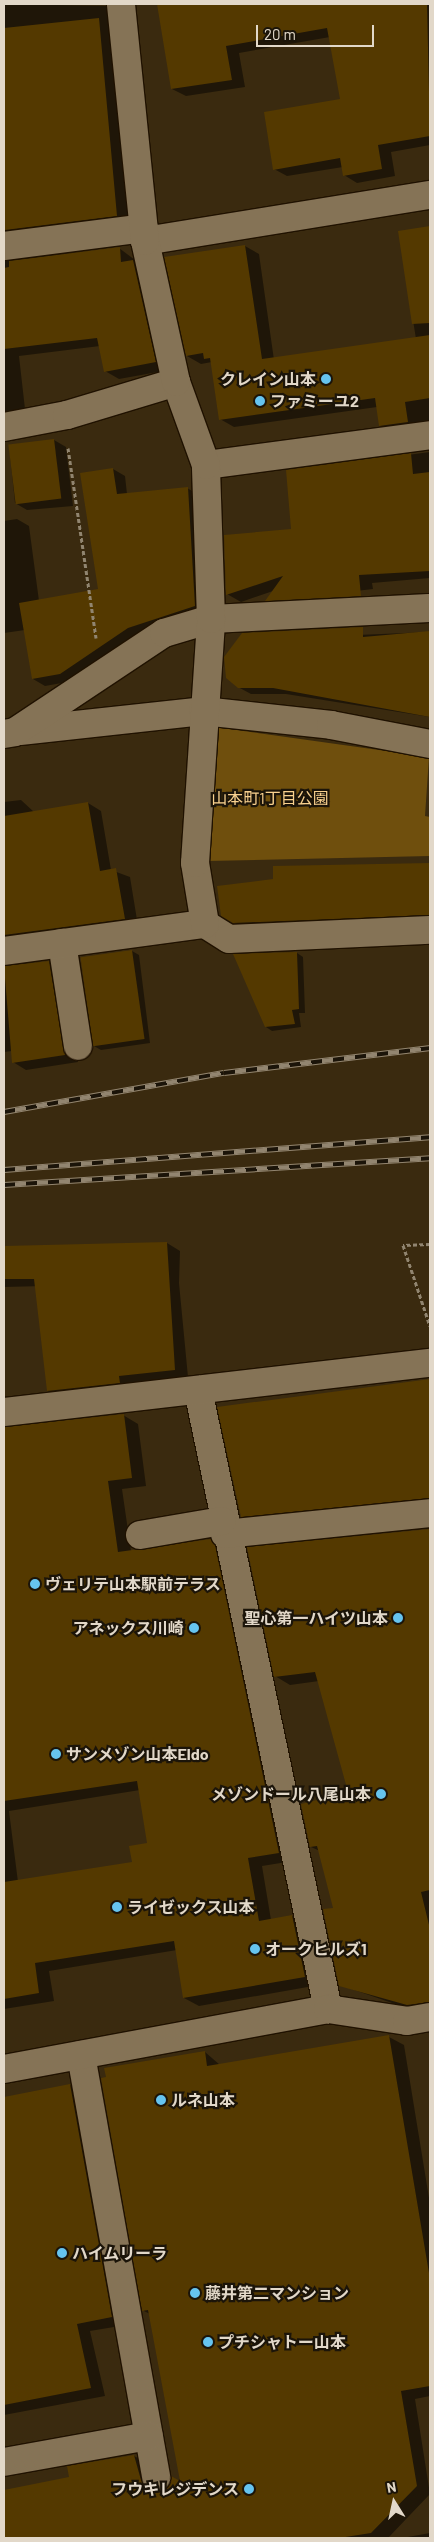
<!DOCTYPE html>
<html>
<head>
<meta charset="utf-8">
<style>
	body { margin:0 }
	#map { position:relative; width:434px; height:2542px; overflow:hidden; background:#3a2a0f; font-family:Barlow,"Noto Sans JP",sans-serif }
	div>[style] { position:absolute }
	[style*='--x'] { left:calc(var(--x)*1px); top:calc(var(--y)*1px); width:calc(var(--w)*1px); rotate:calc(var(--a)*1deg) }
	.green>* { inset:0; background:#6f4f0d }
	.shadow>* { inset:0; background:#0007 }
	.building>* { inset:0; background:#543900; transform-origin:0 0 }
	.path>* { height:3px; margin-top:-1.5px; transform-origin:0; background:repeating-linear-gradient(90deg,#918570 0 4px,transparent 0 6.5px) }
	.roads { filter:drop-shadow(1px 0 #201200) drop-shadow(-1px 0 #201200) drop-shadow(0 1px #201200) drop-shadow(0 -1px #201200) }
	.minor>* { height:28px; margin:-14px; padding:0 14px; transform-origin:14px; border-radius:14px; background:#857356 }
	.rail>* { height:5.5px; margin-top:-2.75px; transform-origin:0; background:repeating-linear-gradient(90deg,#1b1409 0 11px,#928570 0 22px); box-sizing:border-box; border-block:1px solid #928570 }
	.dots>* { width:14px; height:14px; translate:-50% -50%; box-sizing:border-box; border:2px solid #1b1409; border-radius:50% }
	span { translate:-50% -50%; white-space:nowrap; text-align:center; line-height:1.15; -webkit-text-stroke:4.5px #1b1409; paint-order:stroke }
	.poi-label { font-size:16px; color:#e2d8c9; font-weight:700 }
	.right { translate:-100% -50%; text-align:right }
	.left { translate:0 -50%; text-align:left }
	.park-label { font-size:16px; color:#f9d18e }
	.frame { position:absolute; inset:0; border:5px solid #e2d8c9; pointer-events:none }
	.north { position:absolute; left:369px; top:2477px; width:50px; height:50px; -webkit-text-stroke:4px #1b1409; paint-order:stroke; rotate:350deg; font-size:14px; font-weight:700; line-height:20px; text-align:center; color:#e2d8c9 }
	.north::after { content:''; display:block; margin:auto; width:18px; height:22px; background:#e2d8c9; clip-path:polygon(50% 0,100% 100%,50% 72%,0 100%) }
	.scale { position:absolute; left:256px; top:25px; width:118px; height:22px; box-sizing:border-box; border:2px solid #e2d8c9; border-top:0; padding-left:6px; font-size:15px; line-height:18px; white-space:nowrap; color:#e2d8c9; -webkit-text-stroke:4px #1b1409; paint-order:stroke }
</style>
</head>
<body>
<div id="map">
	<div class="green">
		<div style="clip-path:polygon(208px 726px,429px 757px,425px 816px,430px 817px,430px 856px,206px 861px)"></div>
	</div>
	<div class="shadow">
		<div style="clip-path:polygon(4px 4px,110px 6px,130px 223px,4px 247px)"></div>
		<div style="clip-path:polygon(158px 4px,430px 4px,430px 145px,391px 152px,395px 176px,357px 183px,344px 175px,343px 167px,287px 176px,274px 169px,341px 100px,330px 37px,239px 53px,245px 87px,186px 96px,172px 89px)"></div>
		<div style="clip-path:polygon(430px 229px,430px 428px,394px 433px,380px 425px,377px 407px,234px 427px,220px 419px,212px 362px,201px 364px,187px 356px,245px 246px,259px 254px,274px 360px,416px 339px,399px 232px)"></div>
		<div style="clip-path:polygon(119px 248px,147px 269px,169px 370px,119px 379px,105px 371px,100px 346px,19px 356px,25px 409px,4px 412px,4px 260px)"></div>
		<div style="clip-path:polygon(54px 440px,66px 447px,73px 506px,27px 510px,15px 503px,9px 445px)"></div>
		<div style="clip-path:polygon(430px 452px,430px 578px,372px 583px,373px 589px,287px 599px,273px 591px,241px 602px,227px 594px,292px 530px,288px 471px)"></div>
		<div style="clip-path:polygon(113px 469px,125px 476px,127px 494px,187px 488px,199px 495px,207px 612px,73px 681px,45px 686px,33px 679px,25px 630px,4px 633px,4px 521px,17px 519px,29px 526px,39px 601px,99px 590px)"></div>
		<div style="clip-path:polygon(430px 632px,430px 717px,286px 694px,251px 694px,238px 687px,238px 640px)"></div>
		<div style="clip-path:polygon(21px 800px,34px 812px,88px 803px,101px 811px,111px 870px,130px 877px,138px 926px,4px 955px,4px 802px)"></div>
		<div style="clip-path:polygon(430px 828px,430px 920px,244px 928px,222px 915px,429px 864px)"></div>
		<div style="clip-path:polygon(132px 951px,139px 955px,150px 1043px,101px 1050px,94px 1046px)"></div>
		<div style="clip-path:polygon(297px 953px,303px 957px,305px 1013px,299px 1013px,301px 1027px,272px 1031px,266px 1027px)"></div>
		<div style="clip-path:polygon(49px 962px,62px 970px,78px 1062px,26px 1070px,13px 1062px,12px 1051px,4px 1052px,4px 964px)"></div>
		<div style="clip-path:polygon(167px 1243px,180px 1251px,179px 1283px,188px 1377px,62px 1398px,48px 1391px,49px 1286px,29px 1274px,44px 1286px,4px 1287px,4px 1247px)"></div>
		<div style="clip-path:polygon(430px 1380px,430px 1506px,256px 1524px,242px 1516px,219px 1408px)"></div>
		<div style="clip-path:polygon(evenodd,123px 1415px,138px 1424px,146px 1486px,122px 1489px,131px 1551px,210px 1540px,225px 1549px,293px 1861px,262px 1866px,271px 1920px,292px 1916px,307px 1925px,319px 1985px,199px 2006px,184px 1998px,177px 1950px,49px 1971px,54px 2001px,4px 2009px,4px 1428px,123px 1415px,140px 1790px,149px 1844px,134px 1863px,18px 1882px,9px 1811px,140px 1790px)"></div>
		<div style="clip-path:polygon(430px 1530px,430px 2012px,421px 2013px,340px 1985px,334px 1909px,320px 1851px,311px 1847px,350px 1793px,319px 1681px,290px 1685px,275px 1676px,249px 1549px)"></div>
		<div style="clip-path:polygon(389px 2037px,404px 2045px,430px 2204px,430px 2396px,415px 2399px,430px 2494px,388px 2538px,4px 2538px,4px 2511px,71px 2478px,134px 2456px,149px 2464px,157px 2493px,182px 2484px,150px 2314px,144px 2311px,205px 2052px,220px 2065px)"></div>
		<div style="clip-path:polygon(70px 2085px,84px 2094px,126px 2325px,90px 2331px,105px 2396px,4px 2415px,4px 2098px)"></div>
		<div style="clip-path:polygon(430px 2533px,430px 2538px,402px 2538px)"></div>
	</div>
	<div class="building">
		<div style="clip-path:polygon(157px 4px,427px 4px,430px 136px,378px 145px,382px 169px,343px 176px,340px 158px,273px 170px,264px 112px,340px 99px,327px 28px,226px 46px,232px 80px,171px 89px)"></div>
		<div style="clip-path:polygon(99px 18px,117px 216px,5px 230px,4px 28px)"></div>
		<div style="clip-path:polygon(430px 226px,430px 323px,412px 324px,398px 231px)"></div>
		<div style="clip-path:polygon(245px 245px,262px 359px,430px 335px,430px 398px,405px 402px,408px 422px,379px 426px,375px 398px,219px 420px,210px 358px,204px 359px,203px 353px,186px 356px,164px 257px)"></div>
		<div style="clip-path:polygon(120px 247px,121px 262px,133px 260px,156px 362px,104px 372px,97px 338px,4px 349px,4px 268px,9px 267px,9px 261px)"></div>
		<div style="left:54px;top:439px;width:60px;height:46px;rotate:83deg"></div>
		<div style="clip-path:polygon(411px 453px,413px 474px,430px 472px,430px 571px,359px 575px,361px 596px,265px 601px,283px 576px,226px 595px,224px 535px,291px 529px,286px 470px)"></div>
		<div style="clip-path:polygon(113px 468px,117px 494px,188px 487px,195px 606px,128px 628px,60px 674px,32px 679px,19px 603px,98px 589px,80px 473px)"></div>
		<div style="clip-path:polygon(363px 627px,363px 637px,430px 631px,430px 717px,273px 688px,238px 688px,226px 678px,224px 657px,242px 633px)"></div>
		<div style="clip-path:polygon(88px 802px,100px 871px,116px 868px,125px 919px,4px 935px,4px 816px)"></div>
		<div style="clip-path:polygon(430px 863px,430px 915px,233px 923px,221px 916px,217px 886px,273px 879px,273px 866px)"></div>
		<div style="left:132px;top:950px;width:90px;height:52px;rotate:82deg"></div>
		<div style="clip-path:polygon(297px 952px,299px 1009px,292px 1010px,295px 1024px,265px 1027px,233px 954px)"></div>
		<div style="clip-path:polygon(49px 961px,65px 1055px,12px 1063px,4px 966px)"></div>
		<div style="clip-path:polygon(167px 1242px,175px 1370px,119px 1376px,120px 1383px,47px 1391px,34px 1279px,4px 1279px,4px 1246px)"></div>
		<div style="clip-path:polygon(430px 1379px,430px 1498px,241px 1517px,217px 1407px)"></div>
		<div style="clip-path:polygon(124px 1414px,132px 1478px,108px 1481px,118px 1552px,211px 1539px,215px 1545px,279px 1853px,248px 1858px,259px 1921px,292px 1915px,305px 1977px,183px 1998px,174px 1941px,35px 1963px,39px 1993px,4px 1999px,4px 1882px,132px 1862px,129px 1846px,147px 1843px,137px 1781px,4px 1801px,4px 1427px)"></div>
		<div style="clip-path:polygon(430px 1529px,430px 1890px,421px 1892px,430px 1929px,430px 2002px,407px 2005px,339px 1986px,323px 1909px,333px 1908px,317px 1846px,310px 1847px,301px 1804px,348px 1792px,315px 1672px,274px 1677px,247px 1547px)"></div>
		<div style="clip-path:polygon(389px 2035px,430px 2279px,430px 2386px,401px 2391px,417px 2486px,371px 2533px,339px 2538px,4px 2538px,4px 2490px,69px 2477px,67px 2466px,134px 2455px,141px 2480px,150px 2491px,166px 2489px,171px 2476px,180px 2481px,148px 2310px,142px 2311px,101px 2078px,106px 2077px,104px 2068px,205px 2051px,207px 2066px)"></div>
		<div style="clip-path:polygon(70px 2084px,112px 2317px,77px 2324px,91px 2388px,4px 2405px,4px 2097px)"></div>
	</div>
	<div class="path">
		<div style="--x:68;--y:448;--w:192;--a:81.6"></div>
		<div style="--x:430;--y:1244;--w:27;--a:178"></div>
		<div style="--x:403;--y:1245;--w:85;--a:71.6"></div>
	</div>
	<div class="roads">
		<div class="minor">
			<div style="--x:145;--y:241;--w:289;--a:-9.2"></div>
			<div style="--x:4;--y:246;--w:141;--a:-7.3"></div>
			<div style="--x:4;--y:427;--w:64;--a:-10.8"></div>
			<div style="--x:67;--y:415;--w:114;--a:-16.8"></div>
			<div style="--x:206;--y:465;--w:226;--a:-7.6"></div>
			<div style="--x:20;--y:731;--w:184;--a:-6.2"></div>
			<div style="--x:203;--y:711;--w:129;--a:6.2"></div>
			<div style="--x:331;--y:725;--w:101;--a:10.9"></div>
			<div style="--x:4;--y:734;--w:11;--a:-10"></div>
			<div style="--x:15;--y:732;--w:179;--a:-33.6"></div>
			<div style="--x:164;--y:633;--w:49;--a:-16.6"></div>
			<div style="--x:211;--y:619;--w:219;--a:-2.9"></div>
			<div style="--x:205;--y:924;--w:28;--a:32"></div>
			<div style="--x:229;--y:939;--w:201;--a:-2.6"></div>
			<div style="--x:62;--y:943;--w:104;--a:81.2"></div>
			<div style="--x:4;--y:951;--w:203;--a:-7.7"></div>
			<div style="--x:205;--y:924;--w:62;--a:-99.3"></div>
			<div style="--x:195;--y:863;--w:245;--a:-86.2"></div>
			<div style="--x:211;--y:619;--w:154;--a:-91.9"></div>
			<div style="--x:206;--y:465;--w:88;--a:-109.9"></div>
			<div style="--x:176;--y:382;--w:144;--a:-102.4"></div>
			<div style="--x:145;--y:241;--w:238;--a:-95.8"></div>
			<div style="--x:198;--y:1390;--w:633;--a:78.14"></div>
			<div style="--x:4;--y:1412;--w:429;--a:-6.6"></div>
			<div style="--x:225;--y:1534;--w:206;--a:-5.8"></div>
			<div style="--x:140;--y:1535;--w:83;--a:-9.7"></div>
			<div style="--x:81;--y:2055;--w:429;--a:79.9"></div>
			<div style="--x:4;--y:2069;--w:330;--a:-10.5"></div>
			<div style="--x:328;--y:2009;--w:80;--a:8.6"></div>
			<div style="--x:407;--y:2021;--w:23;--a:-10"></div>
			<div style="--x:4;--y:2462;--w:147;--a:-10.2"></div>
		</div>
	</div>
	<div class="rail">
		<div style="--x:4;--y:1112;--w:223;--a:-10.1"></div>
		<div style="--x:224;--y:1073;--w:208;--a:-6.9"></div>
		<div style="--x:4;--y:1170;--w:427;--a:-4.4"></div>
		<div style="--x:4;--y:1185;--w:427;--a:-3.6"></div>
	</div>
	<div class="dots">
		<div style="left:326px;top:379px;background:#66c4ef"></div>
		<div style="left:260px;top:401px;background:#66c4ef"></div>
		<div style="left:35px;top:1584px;background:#66c4ef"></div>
		<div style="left:398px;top:1618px;background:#66c4ef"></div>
		<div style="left:194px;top:1628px;background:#66c4ef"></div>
		<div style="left:56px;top:1754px;background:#66c4ef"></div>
		<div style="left:381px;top:1794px;background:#66c4ef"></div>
		<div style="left:117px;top:1907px;background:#66c4ef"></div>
		<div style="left:255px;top:1949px;background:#66c4ef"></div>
		<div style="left:161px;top:2100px;background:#66c4ef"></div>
		<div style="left:62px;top:2253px;background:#66c4ef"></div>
		<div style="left:195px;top:2293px;background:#66c4ef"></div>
		<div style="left:208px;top:2342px;background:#66c4ef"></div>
		<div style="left:249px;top:2489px;background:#66c4ef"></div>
	</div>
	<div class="poi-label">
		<span class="right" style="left:316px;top:379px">クレイン山本</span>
		<span class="left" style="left:270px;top:401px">ファミーユ2</span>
		<span class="left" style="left:45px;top:1584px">ヴェリテ山本駅前テラス</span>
		<span class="right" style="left:388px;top:1618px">聖心第一ハイツ山本</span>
		<span class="right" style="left:184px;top:1628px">アネックス川崎</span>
		<span class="left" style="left:66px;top:1754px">サンメゾン山本Eldo</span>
		<span class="right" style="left:371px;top:1794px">メゾンドール八尾山本</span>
		<span class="left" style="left:127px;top:1907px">ライゼックス山本</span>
		<span class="left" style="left:265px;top:1949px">オークヒルズ1</span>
		<span class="left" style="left:171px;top:2100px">ルネ山本</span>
		<span class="left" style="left:72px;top:2253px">ハイムリーラ</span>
		<span class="left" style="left:205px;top:2293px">藤井第二マンション</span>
		<span class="left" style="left:218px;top:2342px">プチシャトー山本</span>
		<span class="right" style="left:239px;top:2489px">フウキレジデンス</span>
	</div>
	<div class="park-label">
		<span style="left:270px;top:798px">山本町1丁目公園</span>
	</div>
	<div class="frame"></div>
	<div class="north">N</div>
	<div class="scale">20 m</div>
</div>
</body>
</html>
